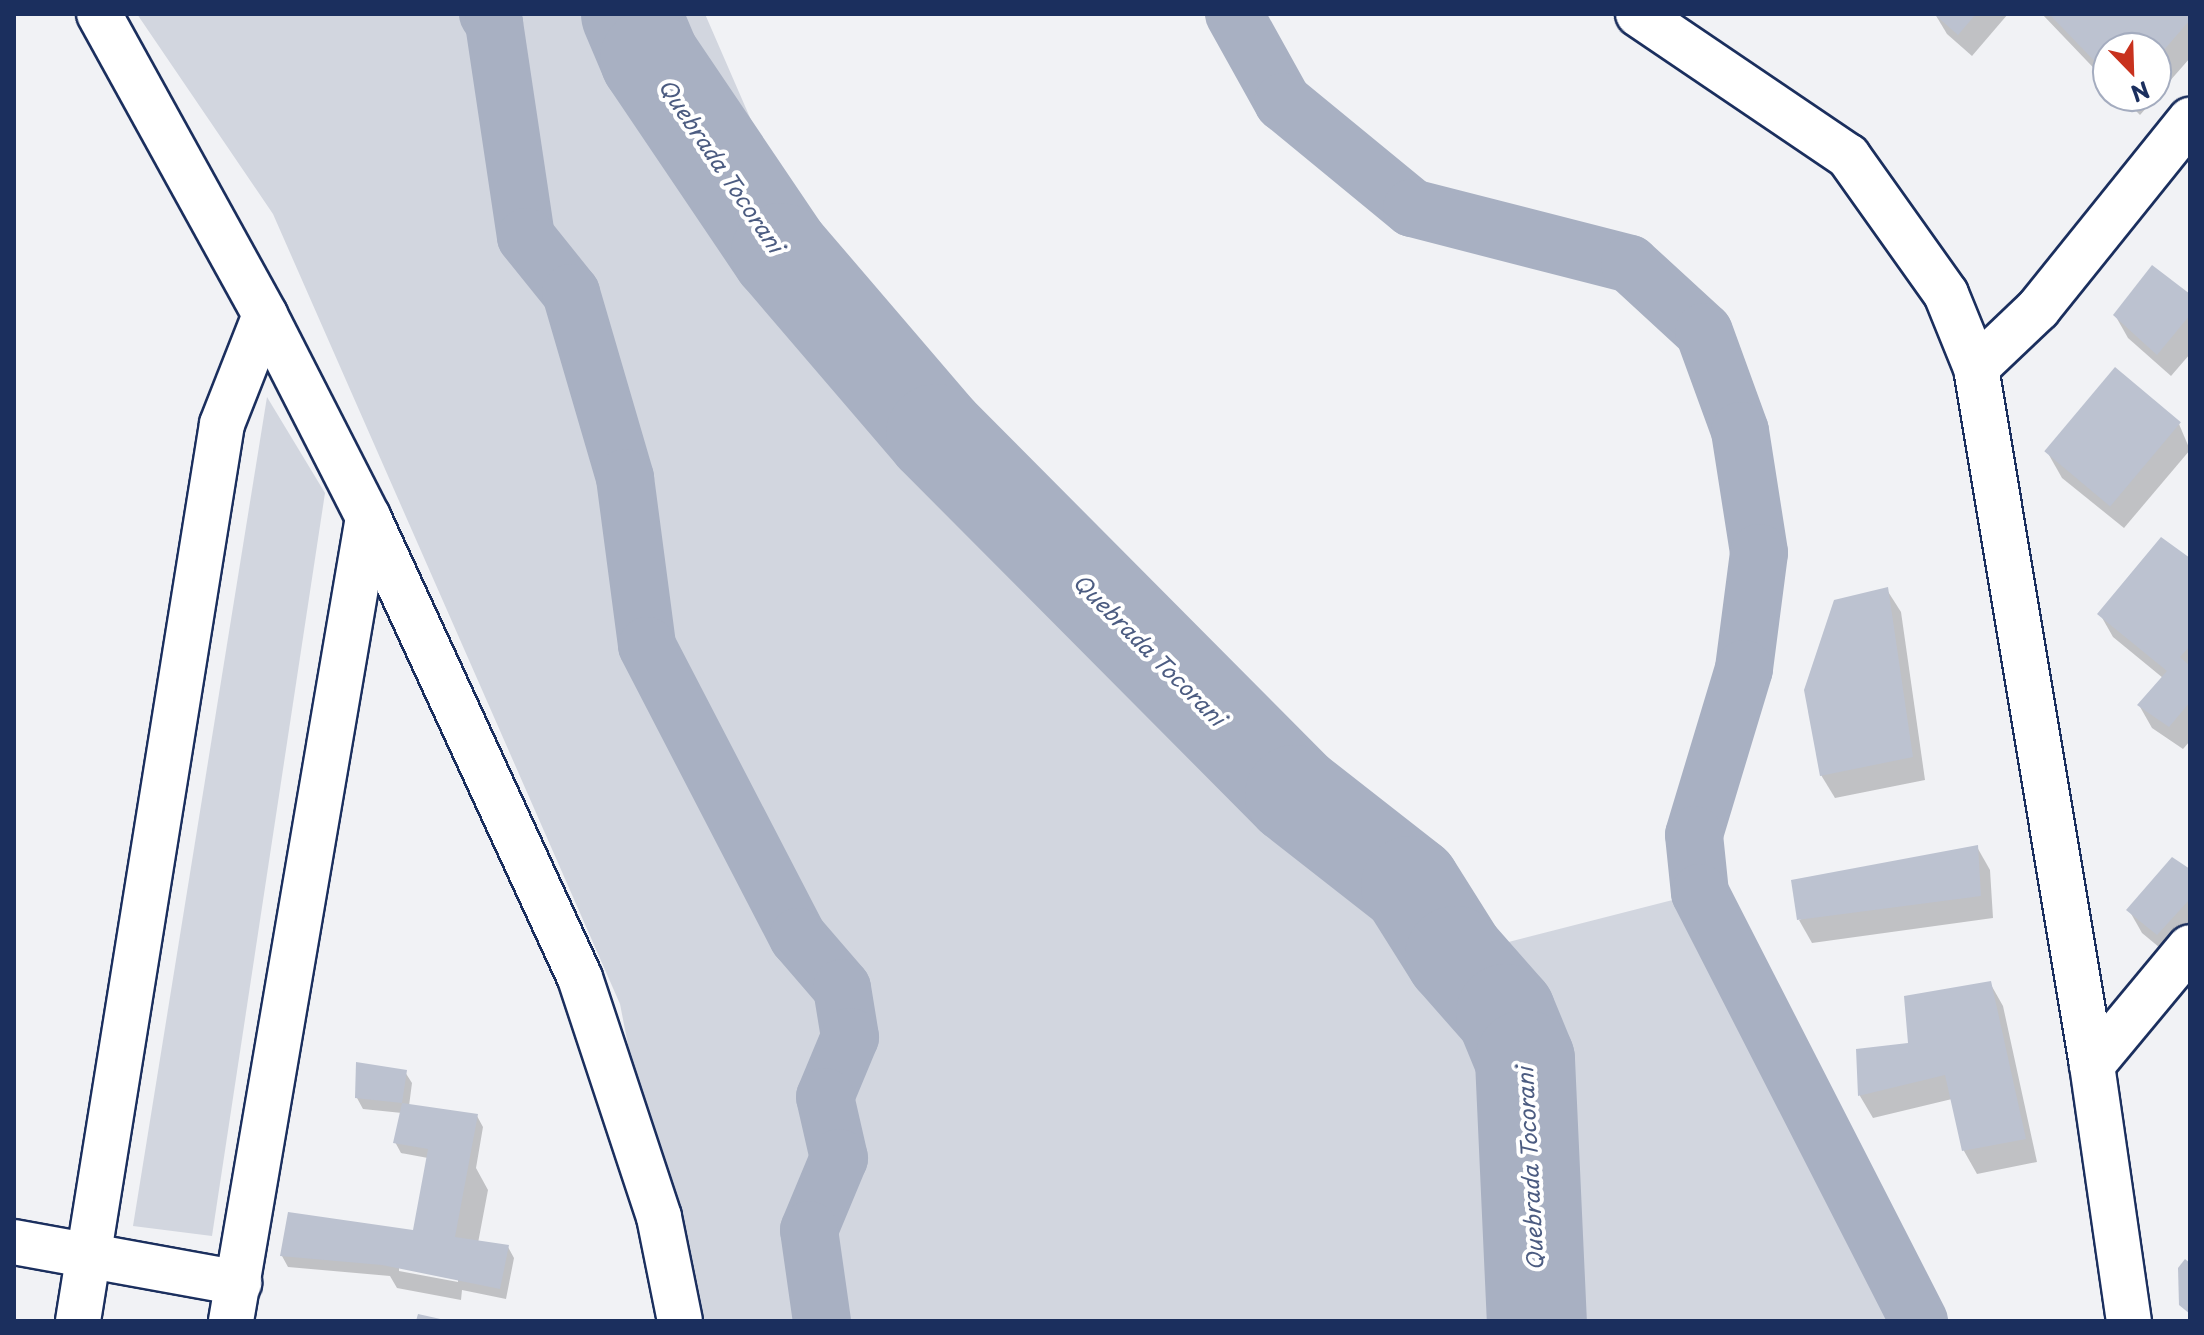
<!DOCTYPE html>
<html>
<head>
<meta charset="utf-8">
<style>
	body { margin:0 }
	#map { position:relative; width:2204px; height:1335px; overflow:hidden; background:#f1f2f5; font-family:"Playpen Sans",sans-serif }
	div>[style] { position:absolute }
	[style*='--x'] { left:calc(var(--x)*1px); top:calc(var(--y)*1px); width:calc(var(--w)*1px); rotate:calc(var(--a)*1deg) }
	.green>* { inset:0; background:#d2d6df }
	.shadow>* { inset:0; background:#0003 }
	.canal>* { height:58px; margin:-29px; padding:0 29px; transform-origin:29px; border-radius:29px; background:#a8b0c2 }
	.river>* { height:100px; margin:-50px; padding:0 50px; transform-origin:50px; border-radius:50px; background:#a8b0c2 }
	.building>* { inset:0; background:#bcc2d0; transform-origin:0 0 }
	.roads { filter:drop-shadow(2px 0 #1b2f5e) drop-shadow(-2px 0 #1b2f5e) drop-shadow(0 2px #1b2f5e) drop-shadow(0 -2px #1b2f5e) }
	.street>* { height:44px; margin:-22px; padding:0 22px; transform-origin:22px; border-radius:22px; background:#fff }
	.secondary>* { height:44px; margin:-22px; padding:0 22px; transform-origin:22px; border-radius:22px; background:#fff }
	span { translate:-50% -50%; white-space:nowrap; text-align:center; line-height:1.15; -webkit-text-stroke:8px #fff; paint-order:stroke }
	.water-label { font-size:22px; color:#4c5c81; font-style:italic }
	.frame { position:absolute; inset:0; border:16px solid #1b2f5e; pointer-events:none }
	.north { position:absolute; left:2092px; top:32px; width:80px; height:80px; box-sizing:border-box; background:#fff; border:2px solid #a4acbf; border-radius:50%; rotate:157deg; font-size:22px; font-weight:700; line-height:32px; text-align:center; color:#1b2f5e }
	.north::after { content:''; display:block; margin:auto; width:28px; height:36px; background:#c8321e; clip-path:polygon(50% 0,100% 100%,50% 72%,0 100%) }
</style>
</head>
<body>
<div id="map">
	<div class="green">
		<div style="clip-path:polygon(137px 14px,705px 14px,758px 136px,963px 450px,1295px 795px,1411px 886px,1454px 956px,1700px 893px,1919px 1321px,682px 1321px,620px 1004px,273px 214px)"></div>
		<div style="clip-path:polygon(267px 397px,325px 493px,212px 1236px,133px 1226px)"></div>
	</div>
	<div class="shadow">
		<div style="clip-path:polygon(1935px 14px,2008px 14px,1972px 56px,1947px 34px)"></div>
		<div style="clip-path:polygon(2042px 14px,2184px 14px,2190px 19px,2190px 58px,2140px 115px,2121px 96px,2156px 96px,2156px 48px,2108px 48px,2108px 83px)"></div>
		<div style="clip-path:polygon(2190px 297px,2190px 354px,2171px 376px,2128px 338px,2115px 315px)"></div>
		<div style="clip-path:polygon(2179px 424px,2190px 450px,2124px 528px,2062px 478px,2049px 455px)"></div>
		<div style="clip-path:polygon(2190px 561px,2190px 741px,2183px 749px,2152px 728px,2139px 705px,2163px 678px,2113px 637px,2100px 614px)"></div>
		<div style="clip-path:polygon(1887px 590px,1901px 612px,1925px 780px,1835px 798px,1821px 775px)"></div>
		<div style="clip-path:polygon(1977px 847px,1990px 870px,1993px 918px,1812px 943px,1799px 920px)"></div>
		<div style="clip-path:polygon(2190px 871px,2190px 936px,2171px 957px,2142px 933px,2129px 910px)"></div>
		<div style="clip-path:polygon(1990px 983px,2003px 1006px,2037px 1162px,1977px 1174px,1964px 1151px,1952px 1099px,1873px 1118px,1860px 1096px,1859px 1051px,1910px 1045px)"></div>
		<div style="clip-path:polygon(evenodd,405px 1072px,412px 1083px,409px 1106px,477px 1116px,483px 1127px,476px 1168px,488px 1190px,478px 1243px,508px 1247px,514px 1258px,506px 1299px,462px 1290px,461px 1300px,397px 1288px,390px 1276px,288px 1267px,282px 1256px,417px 1233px,428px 1158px,401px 1153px,395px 1142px,402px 1113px,363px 1109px,357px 1098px,405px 1072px,399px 1267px,458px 1278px,458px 1282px,399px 1271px,399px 1267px)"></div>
	</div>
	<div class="canal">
		<div style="--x:488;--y:14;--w:11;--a:56"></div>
		<div style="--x:494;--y:23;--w:216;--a:81.5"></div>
		<div style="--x:526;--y:237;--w:72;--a:51.2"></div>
		<div style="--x:571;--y:293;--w:193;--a:73.7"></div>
		<div style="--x:625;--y:478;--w:169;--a:82.5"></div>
		<div style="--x:647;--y:646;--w:328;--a:62.6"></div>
		<div style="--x:798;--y:937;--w:67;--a:49.2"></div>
		<div style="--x:842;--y:988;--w:50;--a:80.7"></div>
		<div style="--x:850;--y:1037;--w:65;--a:112.6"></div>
		<div style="--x:825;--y:1097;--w:63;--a:77.1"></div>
		<div style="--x:839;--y:1158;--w:78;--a:112.6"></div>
		<div style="--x:809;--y:1230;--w:92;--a:81.9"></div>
		<div style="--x:1234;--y:14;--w:101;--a:60.9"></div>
		<div style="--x:1283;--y:102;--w:167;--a:39.4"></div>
		<div style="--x:1412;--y:208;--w:225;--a:14.4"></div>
		<div style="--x:1630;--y:264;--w:100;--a:42.6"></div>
		<div style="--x:1704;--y:332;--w:105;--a:70"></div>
		<div style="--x:1740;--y:431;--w:123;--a:81.1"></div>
		<div style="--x:1759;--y:553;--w:117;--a:97.4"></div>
		<div style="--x:1744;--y:669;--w:173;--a:106.8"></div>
		<div style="--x:1694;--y:835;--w:58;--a:84.1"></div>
		<div style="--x:1700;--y:893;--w:481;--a:62.9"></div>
	</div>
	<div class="river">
		<div style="--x:631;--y:14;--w:49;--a:67.1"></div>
		<div style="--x:650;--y:59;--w:234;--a:56"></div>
		<div style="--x:781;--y:253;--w:238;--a:49.4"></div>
		<div style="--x:936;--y:434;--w:509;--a:45.16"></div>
		<div style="--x:1295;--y:795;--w:147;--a:38.1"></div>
		<div style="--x:1411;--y:886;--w:83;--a:57.8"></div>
		<div style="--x:1455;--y:956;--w:77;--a:48.7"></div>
		<div style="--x:1506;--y:1014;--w:50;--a:67.6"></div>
		<div style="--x:1525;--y:1060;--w:261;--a:87.4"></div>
	</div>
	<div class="building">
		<div style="clip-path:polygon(1934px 14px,1976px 14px,1958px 35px)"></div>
		<div style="clip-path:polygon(2049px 14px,2187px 14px,2190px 20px,2156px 59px,2156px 48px,2108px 48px,2108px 75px)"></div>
		<div style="clip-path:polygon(2152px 265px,2190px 294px,2190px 315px,2157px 355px,2113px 315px)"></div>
		<div style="left:2115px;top:367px;width:86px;height:110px;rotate:40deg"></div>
		<div style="clip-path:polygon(2161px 537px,2190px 558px,2190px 646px,2180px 657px,2190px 666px,2190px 702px,2169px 727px,2137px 705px,2167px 671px,2097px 614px)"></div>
		<div style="clip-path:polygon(1888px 587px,1913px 757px,1820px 776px,1804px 690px,1834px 600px)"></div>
		<div style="clip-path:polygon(1978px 845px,1981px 896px,1797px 920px,1791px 880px)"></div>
		<div style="clip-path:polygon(2172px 857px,2190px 869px,2190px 899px,2157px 935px,2126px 910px)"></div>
		<div style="clip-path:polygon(1991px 981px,2026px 1139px,1962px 1151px,1945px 1075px,1858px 1096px,1856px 1049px,1908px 1043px,1904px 996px)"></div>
		<div style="clip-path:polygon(356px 1062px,407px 1070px,402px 1103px,355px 1098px)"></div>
		<div style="clip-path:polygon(402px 1103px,478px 1114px,455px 1237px,509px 1245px,500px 1289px,382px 1265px,280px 1256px,288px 1212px,413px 1230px,428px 1149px,393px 1143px)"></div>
		<div style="clip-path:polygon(2185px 1259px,2190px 1263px,2190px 1314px,2179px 1305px,2178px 1268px)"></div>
		<div style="clip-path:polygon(418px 1314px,445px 1320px,445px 1321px,416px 1321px)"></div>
	</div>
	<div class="roads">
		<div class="street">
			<div style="--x:99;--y:14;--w:344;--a:61.1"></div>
			<div style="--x:265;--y:315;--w:227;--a:63"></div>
			<div style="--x:368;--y:517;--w:507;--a:65.3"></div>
			<div style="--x:580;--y:978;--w:252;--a:71.7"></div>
			<div style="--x:659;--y:1217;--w:106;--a:78.6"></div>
			<div style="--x:1976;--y:368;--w:86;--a:-43.6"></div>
			<div style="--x:2038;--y:309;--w:243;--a:-51.2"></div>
			<div style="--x:2092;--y:1065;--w:153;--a:-50.3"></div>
			<div style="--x:14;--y:1242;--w:229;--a:10.3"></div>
			<div style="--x:78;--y:1321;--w:908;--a:-80.88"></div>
			<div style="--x:222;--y:424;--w:117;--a:-68.5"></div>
			<div style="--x:231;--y:1321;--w:816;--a:-80.33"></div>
		</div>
		<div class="secondary">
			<div style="--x:1638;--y:14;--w:254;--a:34.1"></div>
			<div style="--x:1848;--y:156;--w:169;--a:54.6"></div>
			<div style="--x:1946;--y:294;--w:80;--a:67.9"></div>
			<div style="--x:1976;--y:368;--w:707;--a:80.55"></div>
			<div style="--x:2092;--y:1065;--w:259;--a:81.8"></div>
		</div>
	</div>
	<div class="water-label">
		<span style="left:722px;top:165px;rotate:56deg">Quebrada Tocorani</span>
		<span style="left:1150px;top:649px;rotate:45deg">Quebrada Tocorani</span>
		<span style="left:1529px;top:1169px;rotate:-93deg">Quebrada Tocorani</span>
	</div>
	<div class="frame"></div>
	<div class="north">N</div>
</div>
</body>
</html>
